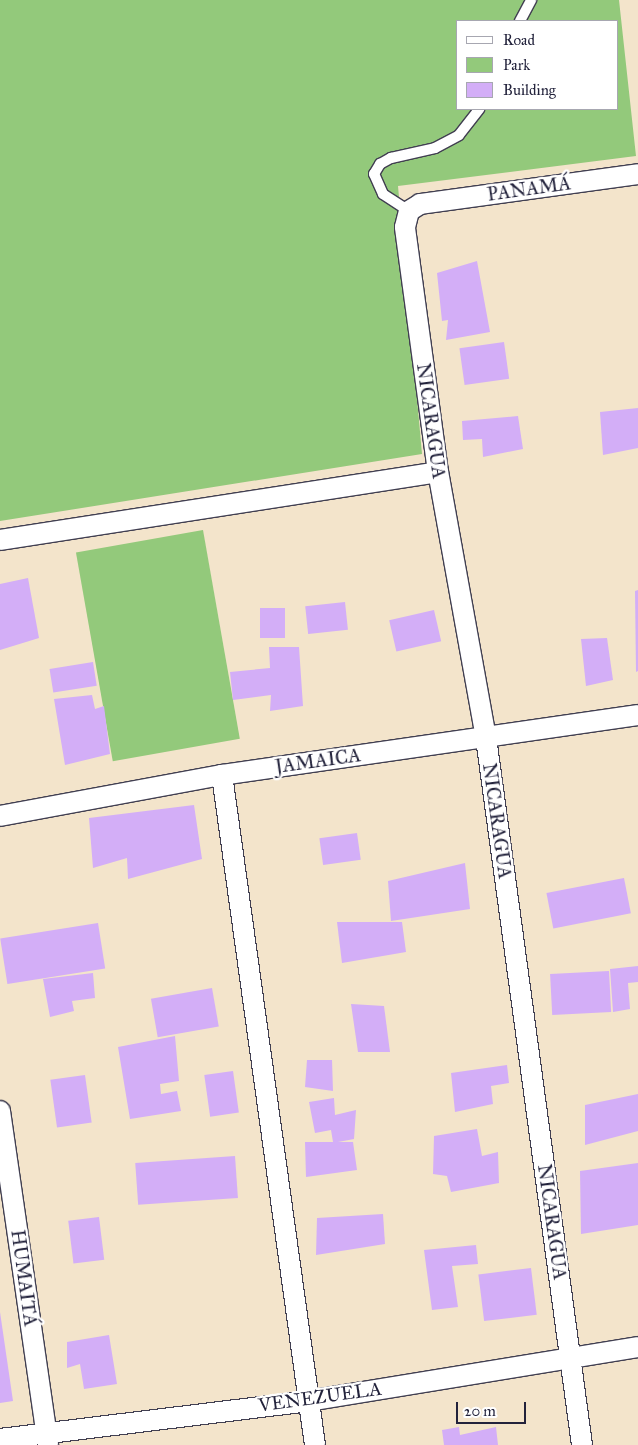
<!DOCTYPE html>
<html>
<head>
<meta charset="utf-8">
<style>
	body { margin:0 }
	#map { position:relative; width:638px; height:1445px; overflow:hidden; background:#f3e4cb; font-family:"IM FELL Great Primer",serif }
	div>[style] { position:absolute }
	[style*='--x'] { left:calc(var(--x)*1px); top:calc(var(--y)*1px); width:calc(var(--w)*1px); rotate:calc(var(--a)*1deg) }
	.green>* { inset:0; background:#93c97b; transform-origin:0 0 }
	.building>* { inset:0; background:#d3aef7; transform-origin:0 0 }
	.roads { filter:drop-shadow(1px 0 #413f51) drop-shadow(-1px 0 #413f51) drop-shadow(0 1px #413f51) drop-shadow(0 -1px #413f51) }
	.service>* { height:10px; margin:-5px; padding:0 5px; transform-origin:5px; border-radius:5px; background:#fff }
	.minor>* { height:20px; margin:-10px; padding:0 10px; transform-origin:10px; border-radius:10px; background:#fff }
	span { translate:-50% -50%; white-space:nowrap; text-align:center; line-height:1.15; -webkit-text-stroke:4.5px #fff; paint-order:stroke }
	.street-label { font-size:19px; color:#22223b }
	.legend { position:absolute; left:456px; top:20px; width:162px; height:90px; box-sizing:border-box; background:#fff; border:1px solid #a7a7b1; margin:0; padding:6px 9px; list-style:none; font-size:15px; color:#22223b }
	.legend li { display:flex; align-items:center; gap:10px; height:25px }
	.legend b { width:25px; border:1px solid #a7a7b1 }
	.scale { position:absolute; left:456px; top:1402px; width:70px; height:22px; box-sizing:border-box; border:2px solid #22223b; border-top:0; padding-left:6px; font-size:15px; line-height:18px; white-space:nowrap; color:#22223b; -webkit-text-stroke:4px #fff; paint-order:stroke }
</style>
</head>
<body>
<div id="map">
	<div class="green">
		<div style="clip-path:polygon(evenodd,0 0,619px 0,636px 156px,398px 186px,422px 454px,0 521px,0 0,457px 21px,617px 21px,617px 109px,457px 109px,457px 21px)"></div>
		<div style="left:203px;top:530px;width:212px;height:129px;rotate:80deg"></div>
	</div>
	<div class="building">
		<div style="clip-path:polygon(477px 261px,490px 332px,446px 340px,448px 320px,442px 321px,437px 273px)"></div>
		<div style="left:504px;top:342px;width:37px;height:45px;rotate:82deg"></div>
		<div style="clip-path:polygon(638px 408px,638px 448px,603px 455px,600px 412px)"></div>
		<div style="clip-path:polygon(518px 416px,523px 449px,483px 457px,482px 439px,463px 440px,462px 421px)"></div>
		<div style="clip-path:polygon(28px 578px,39px 638px,0 650px,0 584px)"></div>
		<div style="clip-path:polygon(638px 590px,638px 671px,636px 672px,635px 591px)"></div>
		<div style="left:345px;top:602px;width:28px;height:40px;rotate:84deg"></div>
		<div style="left:260px;top:608px;width:25px;height:30px"></div>
		<div style="left:434px;top:610px;width:32px;height:46px;rotate:77deg"></div>
		<div style="clip-path:polygon(607px 638px,613px 680px,586px 686px,581px 639px)"></div>
		<div style="clip-path:polygon(269px 647px,299px 647px,303px 706px,270px 711px,271px 695px,233px 700px,230px 672px,270px 668px)"></div>
		<div style="left:93px;top:662px;width:24px;height:44px;rotate:81deg"></div>
		<div style="clip-path:polygon(92px 695px,95px 709px,104px 706px,110px 754px,65px 765px,54px 699px)"></div>
		<div style="clip-path:polygon(194px 805px,202px 859px,128px 879px,127px 858px,93px 868px,89px 818px)"></div>
		<div style="left:357px;top:833px;width:27px;height:38px;rotate:82deg"></div>
		<div style="clip-path:polygon(465px 863px,470px 909px,391px 921px,388px 881px)"></div>
		<div style="left:624px;top:878px;width:36px;height:79px;rotate:79deg"></div>
		<div style="clip-path:polygon(337px 922px,402px 922px,406px 952px,342px 963px)"></div>
		<div style="left:98px;top:923px;width:46px;height:99px;rotate:81deg"></div>
		<div style="clip-path:polygon(638px 966px,638px 982px,628px 983px,630px 1009px,613px 1012px,610px 969px)"></div>
		<div style="left:609px;top:971px;width:41px;height:59px;rotate:87deg"></div>
		<div style="clip-path:polygon(93px 973px,95px 998px,72px 1001px,74px 1011px,50px 1017px,43px 979px)"></div>
		<div style="left:212px;top:988px;width:39px;height:62px;rotate:80deg"></div>
		<div style="clip-path:polygon(351px 1004px,384px 1006px,390px 1052px,358px 1052px)"></div>
		<div style="clip-path:polygon(175px 1036px,179px 1081px,160px 1084px,161px 1094px,177px 1091px,181px 1111px,130px 1119px,118px 1047px)"></div>
		<div style="clip-path:polygon(307px 1060px,332px 1060px,333px 1091px,305px 1087px)"></div>
		<div style="clip-path:polygon(507px 1065px,509px 1083px,491px 1086px,493px 1104px,455px 1112px,451px 1073px)"></div>
		<div style="left:233px;top:1071px;width:42px;height:29px;rotate:82deg"></div>
		<div style="left:85px;top:1075px;width:48px;height:35px;rotate:82deg"></div>
		<div style="clip-path:polygon(638px 1094px,638px 1131px,585px 1145px,585px 1105px)"></div>
		<div style="clip-path:polygon(334px 1098px,335px 1115px,356px 1110px,354px 1139px,338px 1142px,353px 1142px,357px 1170px,306px 1177px,305px 1142px,333px 1142px,331px 1130px,315px 1133px,309px 1102px)"></div>
		<div style="clip-path:polygon(477px 1129px,482px 1156px,498px 1152px,499px 1183px,451px 1192px,447px 1176px,433px 1174px,434px 1136px)"></div>
		<div style="left:235px;top:1156px;width:42px;height:100px;rotate:86deg"></div>
		<div style="clip-path:polygon(638px 1163px,638px 1225px,581px 1234px,580px 1171px)"></div>
		<div style="clip-path:polygon(383px 1214px,385px 1244px,316px 1255px,317px 1218px)"></div>
		<div style="left:99px;top:1217px;width:43px;height:31px;rotate:83deg"></div>
		<div style="clip-path:polygon(476px 1245px,478px 1264px,452px 1266px,458px 1307px,432px 1310px,424px 1250px)"></div>
		<div style="left:531px;top:1268px;width:47px;height:53px;rotate:83deg"></div>
		<div style="clip-path:polygon(0 1312px,13px 1401px,0 1403px)"></div>
		<div style="clip-path:polygon(109px 1335px,117px 1384px,84px 1389px,80px 1364px,67px 1368px,67px 1342px)"></div>
		<div style="clip-path:polygon(459px 1427px,460px 1435px,496px 1427px,498px 1445px,444px 1445px,442px 1430px)"></div>
	</div>
	<div class="roads">
		<div class="service">
			<div style="--x:520;--y:21;--w:24;--a:-62"></div>
			<div style="--x:409;--y:211;--w:31;--a:-147"></div>
			<div style="--x:383;--y:194;--w:22;--a:-114"></div>
			<div style="--x:374;--y:174;--w:12;--a:-59"></div>
			<div style="--x:380;--y:164;--w:13;--a:-29"></div>
			<div style="--x:391;--y:158;--w:45;--a:-12.8"></div>
			<div style="--x:435;--y:148;--w:27;--a:-28"></div>
			<div style="--x:459;--y:135;--w:33;--a:-52"></div>
		</div>
		<div class="minor">
			<div style="--x:0;--y:540;--w:443;--a:-8.8"></div>
			<div style="--x:222;--y:775;--w:676;--a:82.1"></div>
			<div style="--x:0;--y:816;--w:226;--a:-10.5"></div>
			<div style="--x:222;--y:775;--w:420;--a:-8.2"></div>
			<div style="--x:0;--y:1111;--w:337;--a:81.8"></div>
			<div style="--x:0;--y:1439;--w:310;--a:-7"></div>
			<div style="--x:308;--y:1401;--w:334;--a:-9.3"></div>
			<div style="--x:582;--y:1445;--w:713;--a:-97.73"></div>
			<div style="--x:486;--y:738;--w:270;--a:-100.2"></div>
			<div style="--x:438;--y:472;--w:247;--a:-97.7"></div>
			<div style="--x:405;--y:227;--w:16;--a:-76"></div>
			<div style="--x:409;--y:211;--w:13;--a:-32"></div>
			<div style="--x:420;--y:204;--w:220;--a:-7.8"></div>
		</div>
	</div>
	<div class="street-label">
		<span style="left:529px;top:189px;rotate:-8deg">PANAMÁ</span>
		<span style="left:431px;top:421px;rotate:82deg">NICARAGUA</span>
		<span style="left:318px;top:761px;rotate:-8deg">JAMAICA</span>
		<span style="left:497px;top:821px;rotate:82deg">NICARAGUA</span>
		<span style="left:552px;top:1222px;rotate:82deg">NICARAGUA</span>
		<span style="left:24px;top:1278px;rotate:82deg">HUMAITÁ</span>
		<span style="left:320px;top:1397px;rotate:-8deg">VENEZUELA</span>
	</div>
	<ul class="legend">
	<li><b style="height:6px;background:#fff"></b>Road</li>
	<li><b style="height:14px;background:#93c97b"></b>Park</li>
	<li><b style="height:14px;background:#d3aef7"></b>Building</li>
	</ul>
	<div class="scale">20 m</div>
</div>
</body>
</html>
